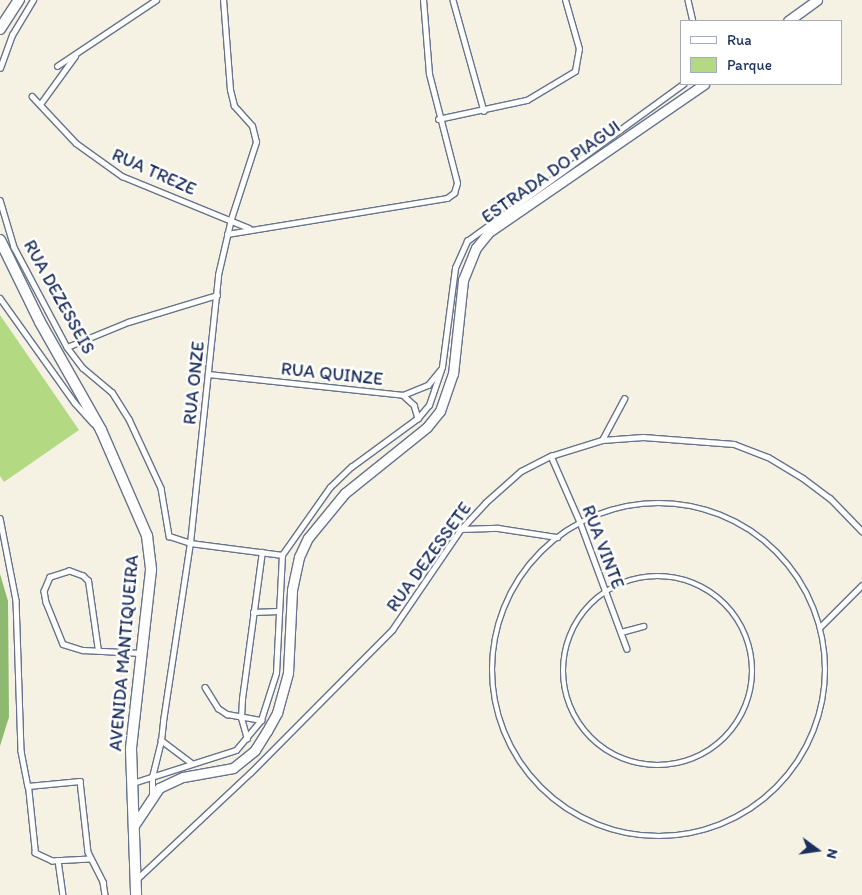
<!DOCTYPE html>
<html>
<head>
<meta charset="utf-8">
<style>
	body { margin:0 }
	#map { position:relative; width:862px; height:895px; overflow:hidden; background:#f5f2e3; font-family:Itim,sans-serif }
	div>[style] { position:absolute }
	[style*='--x'] { left:calc(var(--x)*1px); top:calc(var(--y)*1px); width:calc(var(--w)*1px); rotate:calc(var(--a)*1deg) }
	.green>* { inset:0; background:#b3d983 }
	.forest>* { inset:0; background:#8eb971 }
	.roads { filter:drop-shadow(1px 0 #67738d) drop-shadow(-1px 0 #67738d) drop-shadow(0 1px #67738d) drop-shadow(0 -1px #67738d) }
	.service>* { height:4.5px; margin:-2.25px; padding:0 2.25px; transform-origin:2.25px; border-radius:2.25px; background:#fff }
	.service>.ring { margin:-2.25px; padding:0; box-sizing:content-box; background:none; border:4.5px solid #fff; border-radius:50% }
	.minor>* { height:9px; margin:-4.5px; padding:0 4.5px; transform-origin:4.5px; border-radius:4.5px; background:#fff }
	.tertiary>* { height:10px; margin:-5px; padding:0 5px; transform-origin:5px; border-radius:5px; background:#fff }
	span { translate:-50% -50%; white-space:nowrap; text-align:center; line-height:1.15; -webkit-text-stroke:5px #fff; paint-order:stroke }
	.street-label { font-size:18px; color:#1b2f5e }
	.legend { position:absolute; left:680px; top:20px; width:162px; height:65px; box-sizing:border-box; background:#fff; border:1px solid #a4acbf; margin:0; padding:6px 9px; list-style:none; font-size:15px; color:#1b2f5e }
	.legend li { display:flex; align-items:center; gap:10px; height:25px }
	.legend b { width:25px; border:1px solid #a4acbf }
	.north { position:absolute; left:792px; top:825px; width:50px; height:50px; -webkit-text-stroke:4px #fff; paint-order:stroke; rotate:104deg; font-size:14px; font-weight:700; line-height:20px; text-align:center; color:#1b2f5e }
	.north::after { content:''; display:block; margin:auto; width:18px; height:22px; background:#1b2f5e; clip-path:polygon(50% 0,100% 100%,50% 72%,0 100%) }
</style>
</head>
<body>
<div id="map">
	<div class="green">
		<div style="clip-path:polygon(0 315px,79px 430px,4px 482px,0 476px)"></div>
	</div>
	<div class="forest">
		<div style="clip-path:polygon(0 574px,8px 601px,9px 717px,0 746px)"></div>
	</div>
	<div class="roads">
		<div class="service">
			<div style="--x:453;--y:0;--w:115;--a:74.4"></div>
			<div style="--x:688;--y:0;--w:22;--a:77"></div>
			<div style="--x:57;--y:66;--w:119;--a:-33.7"></div>
			<div style="--x:0;--y:68;--w:35;--a:-70"></div>
			<div style="--x:12;--y:35;--w:41;--a:-59"></div>
			<div style="--x:32;--y:96;--w:64;--a:46.9"></div>
			<div style="--x:76;--y:143;--w:57;--a:35.7"></div>
			<div style="--x:122;--y:176;--w:137;--a:22.3"></div>
			<div style="--x:41;--y:103;--w:58;--a:-54.1"></div>
			<div style="--x:438;--y:119;--w:91;--a:-12.1"></div>
			<div style="--x:527;--y:100;--w:56;--a:-31.1"></div>
			<div style="--x:575;--y:71;--w:22;--a:-80"></div>
			<div style="--x:579;--y:49;--w:51;--a:-105.9"></div>
			<div style="--x:0;--y:200;--w:49;--a:73.4"></div>
			<div style="--x:14;--y:247;--w:113;--a:62.1"></div>
			<div style="--x:67;--y:347;--w:26;--a:53"></div>
			<div style="--x:83;--y:368;--w:38;--a:40"></div>
			<div style="--x:112;--y:392;--w:32;--a:58"></div>
			<div style="--x:129;--y:419;--w:76;--a:65.1"></div>
			<div style="--x:161;--y:488;--w:49;--a:80.5"></div>
			<div style="--x:169;--y:536;--w:22;--a:18"></div>
			<div style="--x:190;--y:543;--w:93;--a:7.4"></div>
			<div style="--x:227;--y:234;--w:223;--a:-9.3"></div>
			<div style="--x:447;--y:198;--w:9;--a:-36"></div>
			<div style="--x:454;--y:193;--w:10;--a:-73"></div>
			<div style="--x:457;--y:183;--w:113;--a:-104.4"></div>
			<div style="--x:429;--y:74;--w:74;--a:-94.6"></div>
			<div style="--x:0;--y:298;--w:129;--a:54.5"></div>
			<div style="--x:75;--y:403;--w:27;--a:48"></div>
			<div style="--x:67;--y:347;--w:66;--a:-22.3"></div>
			<div style="--x:128;--y:322;--w:93;--a:-16.9"></div>
			<div style="--x:208;--y:374;--w:196;--a:6.1"></div>
			<div style="--x:403;--y:395;--w:27;--a:-22"></div>
			<div style="--x:428;--y:385;--w:19;--a:-51"></div>
			<div style="--x:403;--y:395;--w:15;--a:42"></div>
			<div style="--x:414;--y:405;--w:14;--a:73"></div>
			<div style="--x:602;--y:440;--w:47;--a:-61.8"></div>
			<div style="--x:551;--y:456;--w:72;--a:66.3"></div>
			<div style="--x:580;--y:522;--w:135;--a:69.7"></div>
			<div class="ring" style="left:492px;top:503px;width:329.5px;height:329.5px"></div>
			<div style="--x:0;--y:518;--w:84;--a:79"></div>
			<div style="--x:16;--y:600;--w:151;--a:88.1"></div>
			<div style="--x:21;--y:751;--w:36;--a:79"></div>
			<div style="--x:461;--y:529;--w:37;--a:-2"></div>
			<div style="--x:498;--y:528;--w:60;--a:8.7"></div>
			<div class="ring" style="left:563px;top:576px;width:185.5px;height:185.5px"></div>
			<div style="--x:253;--y:612;--w:26;--a:-2"></div>
			<div style="--x:820;--y:627;--w:59;--a:-45"></div>
			<div style="--x:621;--y:632;--w:23;--a:-15"></div>
			<div style="--x:98;--y:651;--w:71;--a:-98.1"></div>
			<div style="--x:88;--y:581;--w:7;--a:-135"></div>
			<div style="--x:83;--y:576;--w:15;--a:-160"></div>
			<div style="--x:69;--y:571;--w:20;--a:162"></div>
			<div style="--x:50;--y:577;--w:15;--a:113"></div>
			<div style="--x:44;--y:591;--w:11;--a:80"></div>
			<div style="--x:46;--y:602;--w:45;--a:68"></div>
			<div style="--x:63;--y:644;--w:21;--a:17"></div>
			<div style="--x:83;--y:650;--w:58;--a:3"></div>
			<div style="--x:205;--y:687;--w:25;--a:58"></div>
			<div style="--x:218;--y:708;--w:11;--a:34"></div>
			<div style="--x:227;--y:714;--w:35;--a:10"></div>
			<div style="--x:247;--y:739;--w:22;--a:-106"></div>
			<div style="--x:241;--y:718;--w:19;--a:-87"></div>
			<div style="--x:242;--y:699;--w:148;--a:-82.3"></div>
			<div style="--x:192;--y:764;--w:39;--a:-143"></div>
			<div style="--x:161;--y:741;--w:20;--a:-84"></div>
			<div style="--x:163;--y:721;--w:180;--a:-81.4"></div>
			<div style="--x:190;--y:543;--w:269;--a:-84"></div>
			<div style="--x:218;--y:275;--w:57;--a:-76.9"></div>
			<div style="--x:231;--y:219;--w:81;--a:-72"></div>
			<div style="--x:256;--y:142;--w:16;--a:-104"></div>
			<div style="--x:252;--y:126;--w:27;--a:-132"></div>
			<div style="--x:234;--y:106;--w:16;--a:-104"></div>
			<div style="--x:230;--y:90;--w:90;--a:-94.4"></div>
			<div style="--x:133;--y:783;--w:108;--a:-17.8"></div>
			<div style="--x:236;--y:750;--w:39;--a:-50"></div>
			<div style="--x:261;--y:720;--w:49;--a:-72.3"></div>
			<div style="--x:276;--y:673;--w:118;--a:-87.1"></div>
			<div style="--x:282;--y:555;--w:83;--a:-54.8"></div>
			<div style="--x:330;--y:487;--w:29;--a:-44"></div>
			<div style="--x:351;--y:467;--w:83;--a:-36.2"></div>
			<div style="--x:418;--y:418;--w:17;--a:-50"></div>
			<div style="--x:429;--y:405;--w:40;--a:-71.1"></div>
			<div style="--x:442;--y:367;--w:100;--a:-82.5"></div>
			<div style="--x:455;--y:268;--w:30;--a:-66"></div>
			<div style="--x:467;--y:241;--w:267;--a:-36"></div>
			<div style="--x:152;--y:797;--w:20;--a:-90"></div>
			<div style="--x:152;--y:777;--w:37;--a:-76"></div>
			<div style="--x:90;--y:859;--w:38;--a:177"></div>
			<div style="--x:52;--y:861;--w:19;--a:-155"></div>
			<div style="--x:35;--y:853;--w:67;--a:-96"></div>
			<div style="--x:28;--y:786;--w:52;--a:-5.5"></div>
			<div style="--x:80;--y:781;--w:71;--a:83.6"></div>
			<div style="--x:88;--y:852;--w:34;--a:63"></div>
			<div style="--x:103;--y:882;--w:13;--a:81"></div>
			<div style="--x:58;--y:860;--w:35;--a:82"></div>
			<div style="--x:137;--y:879;--w:155;--a:-43.2"></div>
			<div style="--x:250;--y:773;--w:202;--a:-45.2"></div>
			<div style="--x:392;--y:630;--w:122;--a:-55.7"></div>
			<div style="--x:461;--y:529;--w:35;--a:-47"></div>
			<div style="--x:485;--y:503;--w:48;--a:-41.6"></div>
			<div style="--x:521;--y:471;--w:34;--a:-27"></div>
			<div style="--x:551;--y:456;--w:53;--a:-17.4"></div>
			<div style="--x:602;--y:440;--w:41;--a:-4.2"></div>
			<div style="--x:643;--y:437;--w:91;--a:4.4"></div>
			<div style="--x:734;--y:444;--w:36;--a:21"></div>
			<div style="--x:768;--y:457;--w:41;--a:31"></div>
			<div style="--x:803;--y:478;--w:34;--a:37"></div>
			<div style="--x:830;--y:498;--w:46;--a:45.9"></div>
		</div>
		<div class="minor">
			<div style="--x:788;--y:21;--w:36;--a:-36"></div>
			<div style="--x:133;--y:827;--w:47;--a:-56.3"></div>
			<div style="--x:159;--y:788;--w:26;--a:-25"></div>
			<div style="--x:183;--y:777;--w:51;--a:-10.2"></div>
			<div style="--x:233;--y:768;--w:28;--a:-39"></div>
			<div style="--x:255;--y:750;--w:22;--a:-58"></div>
			<div style="--x:267;--y:731;--w:21;--a:-61"></div>
			<div style="--x:277;--y:713;--w:41;--a:-74.6"></div>
			<div style="--x:288;--y:673;--w:83;--a:-87.2"></div>
			<div style="--x:292;--y:590;--w:34;--a:-78"></div>
			<div style="--x:299;--y:557;--w:21;--a:-65"></div>
			<div style="--x:308;--y:538;--w:58;--a:-50.6"></div>
			<div style="--x:345;--y:493;--w:105;--a:-38.8"></div>
			<div style="--x:427;--y:427;--w:21;--a:-51"></div>
			<div style="--x:440;--y:411;--w:39;--a:-71"></div>
			<div style="--x:453;--y:374;--w:95;--a:-83.9"></div>
			<div style="--x:463;--y:280;--w:35;--a:-68"></div>
			<div style="--x:476;--y:248;--w:21;--a:-51"></div>
			<div style="--x:489;--y:232;--w:261;--a:-34.5"></div>
		</div>
		<div class="tertiary">
			<div style="--x:0;--y:29;--w:35;--a:-57"></div>
			<div style="--x:0;--y:240;--w:91;--a:64"></div>
			<div style="--x:40;--y:322;--w:124;--a:60.5"></div>
			<div style="--x:101;--y:430;--w:116;--a:66.5"></div>
			<div style="--x:147;--y:536;--w:34;--a:83"></div>
			<div style="--x:151;--y:570;--w:180;--a:96.4"></div>
			<div style="--x:131;--y:749;--w:146;--a:88"></div>
		</div>
	</div>
	<div class="street-label">
		<span style="left:154px;top:172px;rotate:24deg">RUA TREZE</span>
		<span style="left:551px;top:172px;rotate:-35deg">ESTRADA DO PIAGUI</span>
		<span style="left:59px;top:297px;rotate:61deg">RUA DEZESSEIS</span>
		<span style="left:332px;top:374px;rotate:6deg">RUA QUINZE</span>
		<span style="left:194px;top:383px;rotate:-84deg">RUA ONZE</span>
		<span style="left:603px;top:547px;rotate:69deg">RUA VINTE</span>
		<span style="left:429px;top:557px;rotate:-54deg">RUA DEZESSETE</span>
		<span style="left:124px;top:653px;rotate:-85deg">AVENIDA MANTIQUEIRA</span>
	</div>
	<ul class="legend">
	<li><b style="height:6px;background:#fff"></b>Rua</li>
	<li><b style="height:14px;background:#b3d983"></b>Parque</li>
	</ul>
	<div class="north">N</div>
</div>
</body>
</html>
